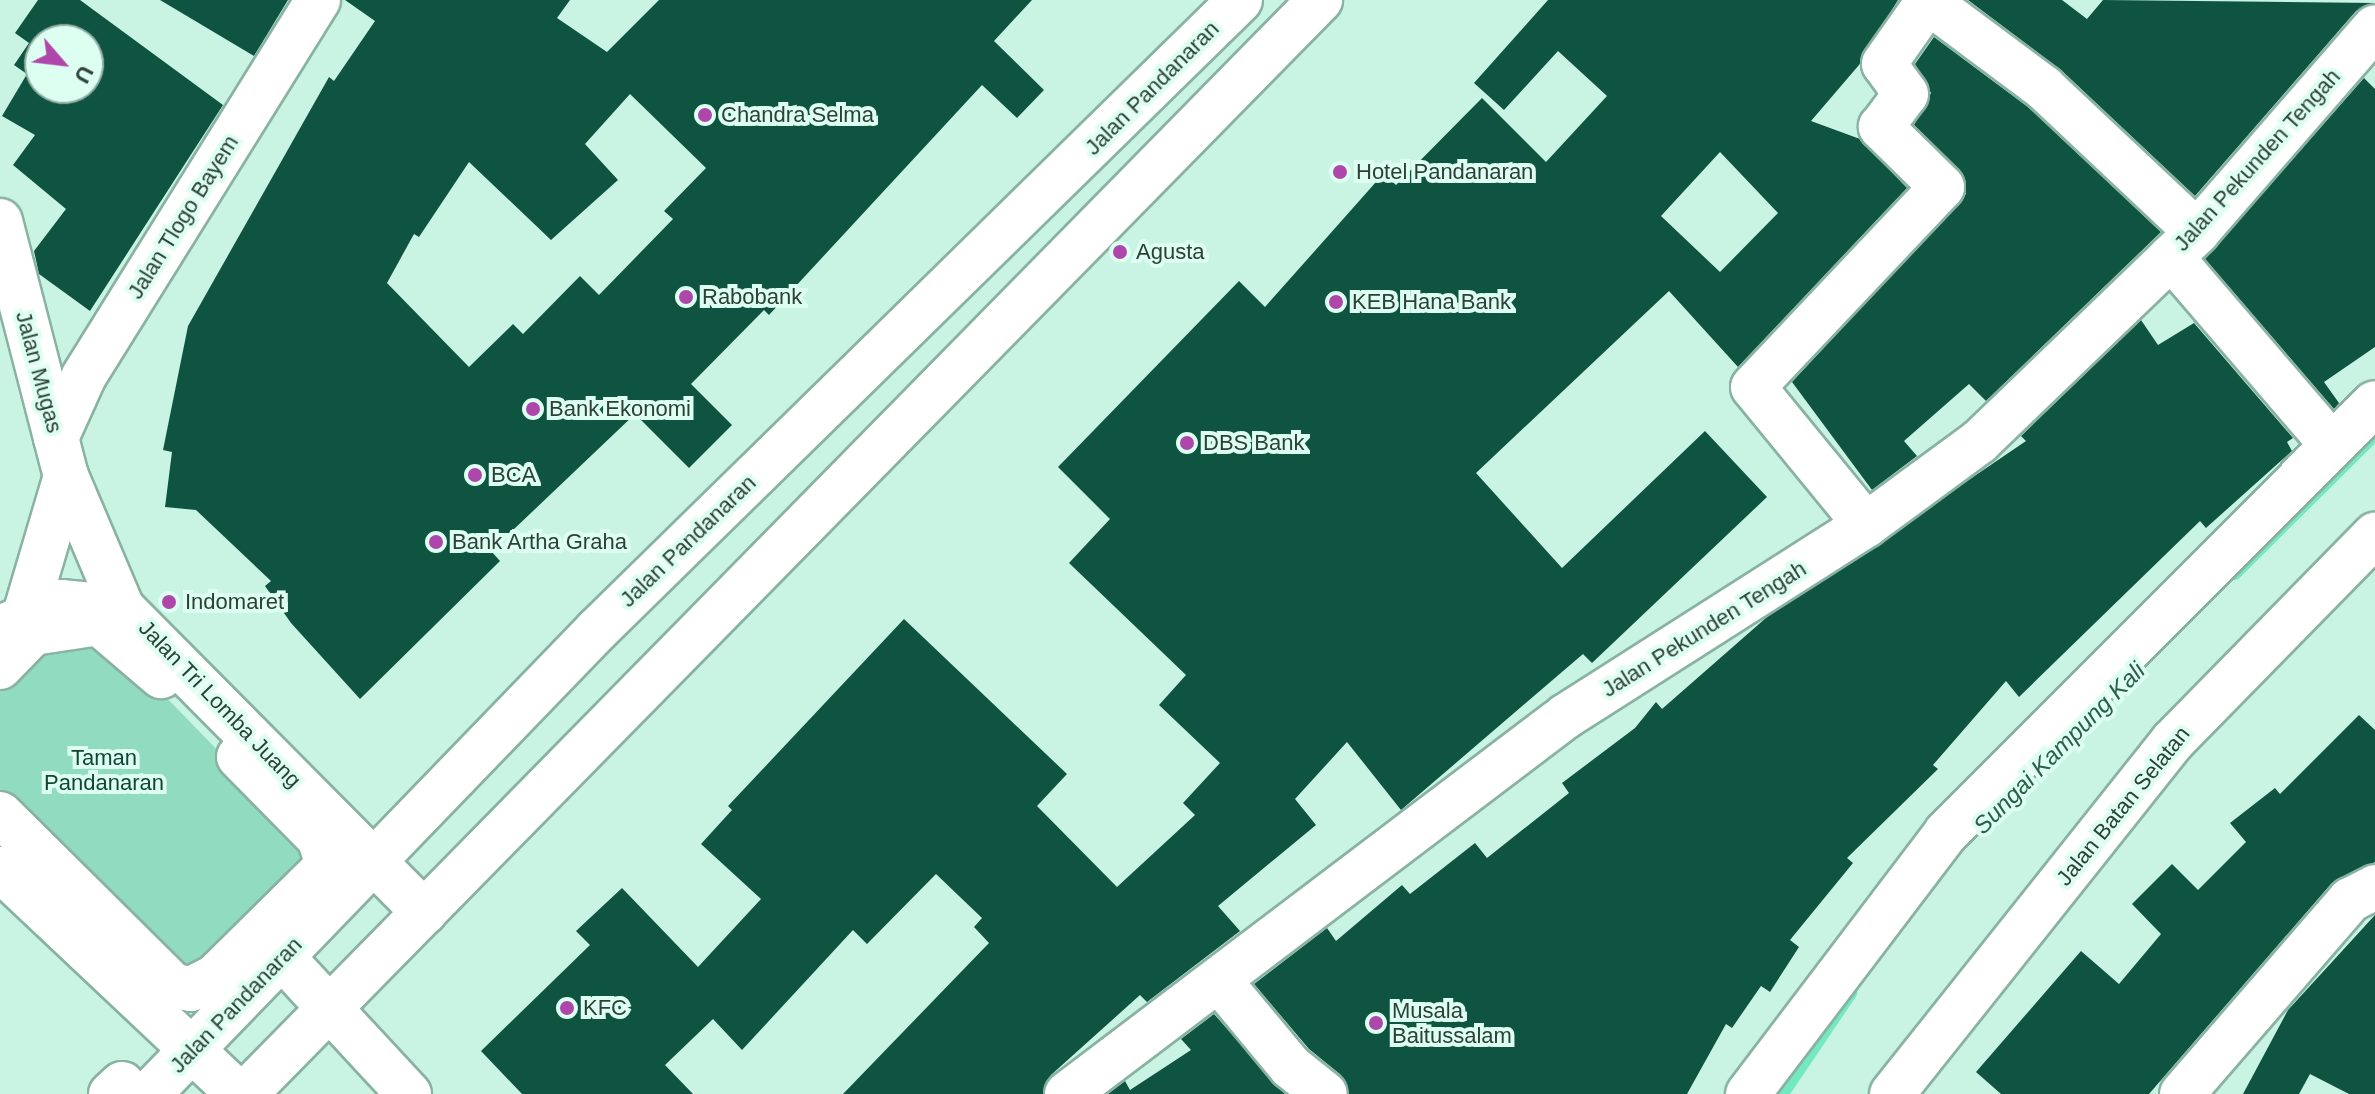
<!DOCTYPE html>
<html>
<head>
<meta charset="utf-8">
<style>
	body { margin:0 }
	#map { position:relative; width:2375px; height:1094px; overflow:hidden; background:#c9f3e3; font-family:Arial,sans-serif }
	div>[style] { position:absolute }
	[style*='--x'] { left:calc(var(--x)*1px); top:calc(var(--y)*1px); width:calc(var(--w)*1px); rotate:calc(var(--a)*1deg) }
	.green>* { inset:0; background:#91dbc0 }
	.stream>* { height:12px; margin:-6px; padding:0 6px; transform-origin:6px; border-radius:6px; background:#73e9c2 }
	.building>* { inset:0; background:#0f5441 }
	.roads { filter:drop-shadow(2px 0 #89b2a3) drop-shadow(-2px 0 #89b2a3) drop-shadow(0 2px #89b2a3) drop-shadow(0 -2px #89b2a3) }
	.minor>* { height:44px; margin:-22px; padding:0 22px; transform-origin:22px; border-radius:22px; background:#fff }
	.major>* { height:44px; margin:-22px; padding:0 22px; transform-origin:22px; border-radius:22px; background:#fff }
	.dots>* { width:22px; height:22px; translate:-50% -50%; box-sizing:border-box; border:4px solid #dcfff1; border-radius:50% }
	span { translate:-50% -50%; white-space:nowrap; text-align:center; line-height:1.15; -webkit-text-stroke:8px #dcfff1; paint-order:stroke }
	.street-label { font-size:22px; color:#2e3f39 }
	.poi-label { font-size:22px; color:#2e3f39 }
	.left { translate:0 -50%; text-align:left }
	.park-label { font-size:22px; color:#114536 }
	.water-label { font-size:24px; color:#2c5d4d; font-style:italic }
	.north { position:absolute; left:24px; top:24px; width:80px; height:80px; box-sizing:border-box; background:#dcfff1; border:2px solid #96b2a7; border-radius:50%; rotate:118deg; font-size:22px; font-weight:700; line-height:32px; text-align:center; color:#2e3f39 }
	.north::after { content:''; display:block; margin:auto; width:28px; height:36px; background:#af47ab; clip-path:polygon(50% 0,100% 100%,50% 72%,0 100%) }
</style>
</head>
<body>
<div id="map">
	<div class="green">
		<div style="clip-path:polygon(70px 640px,119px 649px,306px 841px,312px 859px,190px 981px,0 800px,0 683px,17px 665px)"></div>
	</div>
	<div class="stream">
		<div style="--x:2235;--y:574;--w:197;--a:-44.8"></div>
		<div style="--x:1783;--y:1094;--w:122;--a:-56"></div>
	</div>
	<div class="building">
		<div style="clip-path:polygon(evenodd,38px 0,80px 0,223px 105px,90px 311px,39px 274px,34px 251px,66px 209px,13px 165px,35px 135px,2px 116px,27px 74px,14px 65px,29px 43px,15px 33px,38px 0,40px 40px,88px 40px,88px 88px,40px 88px,40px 40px)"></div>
		<div style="clip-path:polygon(160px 0,288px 0,254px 56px)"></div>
		<div style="clip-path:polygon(evenodd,345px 0,570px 0,557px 18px,607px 52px,659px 0,1032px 0,994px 41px,1044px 90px,1017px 118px,982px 85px,769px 315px,764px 310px,691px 384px,732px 425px,689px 468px,635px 414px,491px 551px,500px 561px,360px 699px,291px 623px,265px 586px,271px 581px,196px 510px,165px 507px,172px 452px,163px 450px,188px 326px,329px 77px,334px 81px,375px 21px,345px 0,630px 94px,706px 168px,664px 211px,673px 219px,599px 295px,580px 276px,523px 334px,513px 324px,469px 367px,387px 283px,414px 234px,419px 237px,469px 162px,551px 240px,618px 180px,585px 144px,630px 94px)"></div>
		<div style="clip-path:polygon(evenodd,1548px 0,1898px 0,1859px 65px,1811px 121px,1860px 139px,1907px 188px,1738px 367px,1669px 291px,1476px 473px,1562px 568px,1705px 431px,1767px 497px,1592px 663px,1583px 654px,1401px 810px,1347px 742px,1295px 799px,1316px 825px,1218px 906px,1240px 931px,1147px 1002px,1140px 995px,1051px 1075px,1043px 1094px,843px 1094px,989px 943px,974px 927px,982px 918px,936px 874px,867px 944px,853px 930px,742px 1050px,713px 1019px,665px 1065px,693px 1094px,522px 1094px,481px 1051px,590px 945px,576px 931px,622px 888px,698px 967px,761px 899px,701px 844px,732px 810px,728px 806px,904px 619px,1067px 774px,1037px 806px,1117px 887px,1195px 815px,1183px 803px,1220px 763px,1159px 705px,1186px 675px,1069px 563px,1110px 519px,1058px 467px,1239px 281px,1265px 307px,1384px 173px,1396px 185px,1482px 98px,1546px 162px,1607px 96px,1558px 51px,1504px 110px,1474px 83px,1548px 0,1720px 152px,1778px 213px,1720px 272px,1661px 216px,1720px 152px)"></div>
		<div style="clip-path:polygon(1968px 0,2062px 0,2087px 19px,2103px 0,2375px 3px,2356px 11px,2195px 196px,2061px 70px)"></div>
		<div style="clip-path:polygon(1934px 37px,2028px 107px,2161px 232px,1986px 401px,1969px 384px,1904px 441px,1917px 456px,1872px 490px,1792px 382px,1966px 194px,1960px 170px,1914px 125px,1931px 93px,1915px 64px)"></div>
		<div style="clip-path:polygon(2364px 78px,2375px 89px,2375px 347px,2324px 382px,2339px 403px,2334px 409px,2205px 259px)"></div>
		<div style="clip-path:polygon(2141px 320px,2158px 345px,2194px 323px,2293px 438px,2287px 442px,2292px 451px,2206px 528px,2200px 521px,2019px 697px,2006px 681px,1933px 765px,1938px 769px,1847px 858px,1853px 863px,1790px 940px,1799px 947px,1770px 992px,1761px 986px,1732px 1028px,1726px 1024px,1687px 1094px,1349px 1094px,1341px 1075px,1309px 1049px,1254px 984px,1327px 928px,1336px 941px,1402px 885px,1410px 894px,1475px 843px,1487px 858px,1569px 793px,1562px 783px,1635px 728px,1656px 702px,1662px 709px,1767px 617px,2026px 441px,2021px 436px)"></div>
		<div style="clip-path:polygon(2359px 715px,2375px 730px,2375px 862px,2331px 884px,2149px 1094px,2001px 1094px,1976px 1072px,2081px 951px,2119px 984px,2161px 934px,2132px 904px,2172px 864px,2198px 890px,2246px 842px,2230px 823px,2275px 788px,2280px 794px)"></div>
		<div style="clip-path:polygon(2375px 915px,2375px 1094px,2349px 1094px,2310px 1074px,2299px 1094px,2243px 1094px,2288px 1010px)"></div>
		<div style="clip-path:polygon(1214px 1014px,1285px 1094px,1108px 1094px,1125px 1081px,1130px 1090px,1191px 1050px,1181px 1039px)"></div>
	</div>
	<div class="roads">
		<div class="minor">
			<div style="--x:1926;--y:0;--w:147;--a:36.7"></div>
			<div style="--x:2044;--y:88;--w:210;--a:43.3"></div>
			<div style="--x:0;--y:221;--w:263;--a:75.5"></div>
			<div style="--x:66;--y:476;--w:143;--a:67"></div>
			<div style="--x:2171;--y:257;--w:248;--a:49.4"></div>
			<div style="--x:56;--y:438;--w:68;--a:-65.7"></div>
			<div style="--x:84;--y:376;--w:443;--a:-58.1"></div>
			<div style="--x:1866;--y:525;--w:178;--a:-129.3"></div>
			<div style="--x:1753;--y:387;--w:275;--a:-46.6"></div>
			<div style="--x:1942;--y:187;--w:86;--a:-135.5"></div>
			<div style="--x:1881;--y:127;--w:41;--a:-52.9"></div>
			<div style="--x:1906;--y:94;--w:37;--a:-126"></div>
			<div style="--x:1884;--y:64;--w:78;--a:-54.9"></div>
			<div style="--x:26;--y:611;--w:141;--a:-73.5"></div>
			<div style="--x:0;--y:667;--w:47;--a:-45.9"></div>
			<div style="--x:33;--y:633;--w:67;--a:-8.6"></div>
			<div style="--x:99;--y:623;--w:82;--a:40.5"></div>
			<div style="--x:0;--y:814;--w:245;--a:44.7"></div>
			<div style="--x:174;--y:986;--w:17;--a:10"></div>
			<div style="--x:191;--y:989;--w:28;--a:-27"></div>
			<div style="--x:216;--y:976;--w:158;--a:-44.7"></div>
			<div style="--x:328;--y:865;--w:28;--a:-108"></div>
			<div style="--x:319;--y:838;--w:114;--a:-134.6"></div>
			<div style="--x:1222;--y:984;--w:108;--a:50.3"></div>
			<div style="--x:1291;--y:1067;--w:43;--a:38.5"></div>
			<div style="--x:111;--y:1094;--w:15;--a:-42"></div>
			<div style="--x:1067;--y:1094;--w:626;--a:-37.14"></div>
			<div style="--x:1566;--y:716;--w:356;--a:-32.5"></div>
			<div style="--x:1866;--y:525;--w:140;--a:-36.3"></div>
			<div style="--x:1979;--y:442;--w:303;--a:-43.9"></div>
			<div style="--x:2197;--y:232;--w:271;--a:-49"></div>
			<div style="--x:2182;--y:1094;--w:257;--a:-49.1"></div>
			<div style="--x:2350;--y:900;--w:28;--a:-27"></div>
		</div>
		<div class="major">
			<div style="--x:0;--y:628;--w:66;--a:-23.1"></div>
			<div style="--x:61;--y:602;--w:61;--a:5.6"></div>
			<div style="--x:122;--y:608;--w:429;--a:45.2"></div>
			<div style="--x:0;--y:869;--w:328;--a:43.3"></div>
			<div style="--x:282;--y:957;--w:187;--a:47.2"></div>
			<div style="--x:149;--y:1094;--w:645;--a:-46.01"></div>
			<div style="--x:597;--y:630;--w:900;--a:-44.41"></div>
			<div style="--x:245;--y:1094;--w:1534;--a:-45.5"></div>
			<div style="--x:1748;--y:1094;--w:328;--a:-52.8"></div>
			<div style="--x:1946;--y:833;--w:607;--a:-45.07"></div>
			<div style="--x:1892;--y:1094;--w:451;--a:-51.5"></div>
			<div style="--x:2173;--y:741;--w:289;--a:-45.6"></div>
		</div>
	</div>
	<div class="dots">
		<div style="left:705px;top:115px;background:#af47ab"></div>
		<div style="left:1340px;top:172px;background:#af47ab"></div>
		<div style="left:1120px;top:252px;background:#af47ab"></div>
		<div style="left:686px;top:297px;background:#af47ab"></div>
		<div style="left:1336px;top:302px;background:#af47ab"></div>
		<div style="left:533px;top:409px;background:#af47ab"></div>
		<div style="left:1187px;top:443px;background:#af47ab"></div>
		<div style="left:475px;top:475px;background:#af47ab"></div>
		<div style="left:436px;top:542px;background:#af47ab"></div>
		<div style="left:169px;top:602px;background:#af47ab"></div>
		<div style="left:567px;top:1008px;background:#af47ab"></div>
		<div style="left:1376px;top:1023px;background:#af47ab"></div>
	</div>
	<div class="street-label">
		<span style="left:1152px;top:88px;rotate:-45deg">Jalan Pandanaran</span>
		<span style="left:2257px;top:160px;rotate:-48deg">Jalan Pekunden Tengah</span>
		<span style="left:183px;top:217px;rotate:-58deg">Jalan Tlogo Bayem</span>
		<span style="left:39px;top:372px;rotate:75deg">Jalan Mugas</span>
		<span style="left:688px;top:541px;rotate:-44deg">Jalan Pandanaran</span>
		<span style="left:1704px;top:629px;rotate:-32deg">Jalan Pekunden Tengah</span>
		<span style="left:220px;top:704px;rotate:46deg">Jalan Tri Lomba Juang</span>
		<span style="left:2123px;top:806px;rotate:-51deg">Jalan Batan Selatan</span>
		<span style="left:236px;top:1005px;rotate:-46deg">Jalan Pandanaran</span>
	</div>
	<div class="poi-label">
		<span class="left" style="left:721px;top:115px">Chandra Selma</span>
		<span class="left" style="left:1356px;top:172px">Hotel Pandanaran</span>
		<span class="left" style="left:1136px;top:252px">Agusta</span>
		<span class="left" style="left:702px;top:297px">Rabobank</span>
		<span class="left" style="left:1352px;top:302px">KEB Hana Bank</span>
		<span class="left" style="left:549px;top:409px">Bank Ekonomi</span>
		<span class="left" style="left:1203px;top:443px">DBS Bank</span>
		<span class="left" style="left:491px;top:475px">BCA</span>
		<span class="left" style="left:452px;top:542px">Bank Artha Graha</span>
		<span class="left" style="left:185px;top:602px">Indomaret</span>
		<span class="left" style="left:583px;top:1008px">KFC</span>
		<span class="left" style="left:1392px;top:1023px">Musala<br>Baitussalam</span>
	</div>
	<div class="park-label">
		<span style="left:104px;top:770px">Taman<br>Pandanaran</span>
	</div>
	<div class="water-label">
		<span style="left:2059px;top:748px;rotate:-45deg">Sungai Kampung Kali</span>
	</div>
	<div class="north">U</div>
</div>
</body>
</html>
